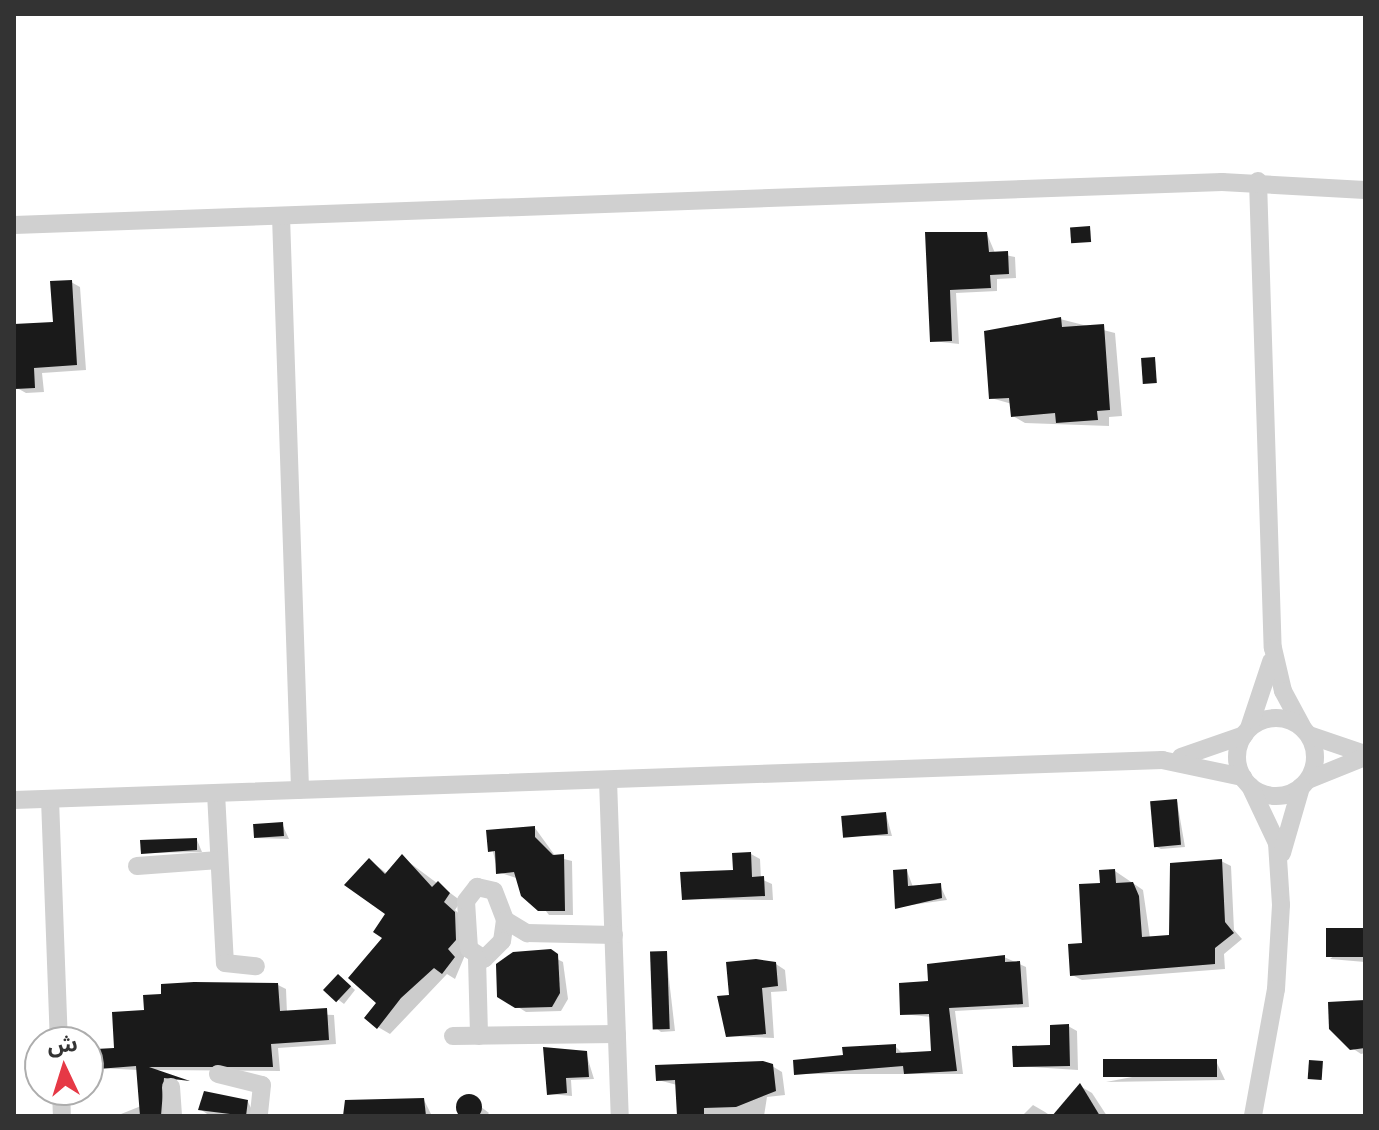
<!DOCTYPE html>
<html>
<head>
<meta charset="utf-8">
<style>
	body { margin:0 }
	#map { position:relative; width:1379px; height:1130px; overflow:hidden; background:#fff; font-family:"PT Sans Narrow","Noto Sans Arabic",sans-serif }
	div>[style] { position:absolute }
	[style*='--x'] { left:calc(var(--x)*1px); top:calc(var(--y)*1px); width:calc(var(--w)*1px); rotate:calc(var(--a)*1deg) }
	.shadow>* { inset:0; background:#0003 }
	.building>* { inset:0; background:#1a1a1a; transform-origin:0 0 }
	.round { border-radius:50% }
	.minor>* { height:18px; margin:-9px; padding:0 9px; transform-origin:9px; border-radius:9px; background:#d0d0d0 }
	.minor>.ring { margin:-9px; padding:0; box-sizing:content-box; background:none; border:18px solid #d0d0d0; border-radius:50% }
	span { translate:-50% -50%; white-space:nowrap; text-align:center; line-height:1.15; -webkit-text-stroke:8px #fff; paint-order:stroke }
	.frame { position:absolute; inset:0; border:16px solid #333; pointer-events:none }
	.north { position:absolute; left:24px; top:1026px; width:80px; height:80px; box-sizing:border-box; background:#fff; border:2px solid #adadad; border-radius:50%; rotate:356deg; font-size:22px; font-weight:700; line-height:32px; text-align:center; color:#333 }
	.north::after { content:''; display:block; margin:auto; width:28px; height:36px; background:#e63946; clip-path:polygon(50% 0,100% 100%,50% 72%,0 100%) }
</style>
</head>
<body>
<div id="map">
	<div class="shadow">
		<div style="clip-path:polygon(927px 234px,987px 234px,995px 253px,1015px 257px,1016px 278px,997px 279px,997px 291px,956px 293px,959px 344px,932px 341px)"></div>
		<div style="clip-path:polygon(71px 282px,80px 287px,86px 370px,42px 373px,44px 392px,26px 393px,17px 388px,14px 326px,55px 324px)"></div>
		<div style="clip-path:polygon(1060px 319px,1115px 333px,1122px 416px,1109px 417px,1109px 426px,1025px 423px,1013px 416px,1012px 404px,991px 398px)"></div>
		<div style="clip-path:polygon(1177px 801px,1185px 847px,1161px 849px,1155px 846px)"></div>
		<div style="clip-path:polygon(886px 814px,892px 836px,844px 836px)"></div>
		<div style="clip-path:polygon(282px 824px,289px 839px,256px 838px)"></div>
		<div style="clip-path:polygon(535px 828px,556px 857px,572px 861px,573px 915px,549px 915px,522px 880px,498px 872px,488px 832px)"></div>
		<div style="clip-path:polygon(197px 840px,202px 852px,143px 853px)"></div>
		<div style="clip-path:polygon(751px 854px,760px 859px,761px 879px,772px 884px,773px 900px,684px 899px,735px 872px)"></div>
		<div style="clip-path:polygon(402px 857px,461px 901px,455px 910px,466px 920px,468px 948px,455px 979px,447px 974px,390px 1034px,378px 1027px,387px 913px,370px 861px,388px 874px)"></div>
		<div style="clip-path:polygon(1221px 861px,1231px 866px,1234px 930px,1242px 939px,1224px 954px,1225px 969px,1082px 980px,1072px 975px,1102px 885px,1115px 871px,1143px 890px,1150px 938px,1171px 937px)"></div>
		<div style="clip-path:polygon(907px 871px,913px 887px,940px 885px,947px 900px,897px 907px)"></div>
		<div style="clip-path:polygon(1365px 930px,1365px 962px,1330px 959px)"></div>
		<div style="clip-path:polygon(666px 953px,675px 1031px,661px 1032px,656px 1028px)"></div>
		<div style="clip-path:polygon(553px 957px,563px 962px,568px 999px,561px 1011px,526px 1012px,499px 995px)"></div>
		<div style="clip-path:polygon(1004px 957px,1026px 967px,1029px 1007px,955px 1011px,963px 1074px,796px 1074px,895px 1046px,903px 1054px,933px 1053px,931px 1017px,902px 1014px,931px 983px)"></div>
		<div style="clip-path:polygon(776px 964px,785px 970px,787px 991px,771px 992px,774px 1038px,728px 1036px)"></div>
		<div style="clip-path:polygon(344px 980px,355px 990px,344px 1004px,327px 991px)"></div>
		<div style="clip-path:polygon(278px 985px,286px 989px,287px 1013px,334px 1015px,336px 1044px,278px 1048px,280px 1071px,155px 1070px,178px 1079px,166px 1088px,169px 1116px,116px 1116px,141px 1106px,138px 1070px,100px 1068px,146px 1012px)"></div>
		<div style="clip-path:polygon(1365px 1002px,1365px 1053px,1361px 1054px,1352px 1048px)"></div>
		<div style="clip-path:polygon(1068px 1026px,1077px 1031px,1078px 1070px,1015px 1066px,1052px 1047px)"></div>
		<div style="clip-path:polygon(586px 1053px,594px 1079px,571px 1080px,572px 1096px,549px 1094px)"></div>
		<div style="clip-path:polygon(1216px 1061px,1225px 1080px,1106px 1082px)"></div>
		<div style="clip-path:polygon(772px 1066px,782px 1072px,785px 1095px,767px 1097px,764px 1116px,679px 1116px,677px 1085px,658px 1080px)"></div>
		<div style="clip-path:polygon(1080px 1086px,1092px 1093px,1107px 1116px,1054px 1116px)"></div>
		<div style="clip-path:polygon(206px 1093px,248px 1102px,255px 1116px,210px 1116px,200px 1109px)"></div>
		<div style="clip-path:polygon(468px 1097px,489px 1113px,486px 1116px,456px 1111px)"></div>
		<div style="clip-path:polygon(424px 1100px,432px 1116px,348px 1116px)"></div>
		<div style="clip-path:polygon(1033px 1105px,1045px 1112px,1051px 1116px,1022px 1116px)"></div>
	</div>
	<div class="building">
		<div style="left:1090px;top:226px;width:16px;height:20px;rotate:86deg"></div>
		<div style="clip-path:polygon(925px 232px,987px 232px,989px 252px,1008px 251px,1009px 274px,990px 275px,991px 288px,950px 290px,952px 341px,930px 342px)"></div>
		<div style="clip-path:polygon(72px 280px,77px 365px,34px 368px,35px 388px,15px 389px,14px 324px,53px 322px,50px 281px)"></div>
		<div style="clip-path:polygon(1061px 317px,1062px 327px,1104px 324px,1110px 410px,1097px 411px,1098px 420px,1056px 423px,1055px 413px,1011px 417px,1009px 398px,989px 399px,984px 331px)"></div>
		<div style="left:1155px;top:357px;width:26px;height:14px;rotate:86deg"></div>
		<div style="left:1177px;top:799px;width:46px;height:27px;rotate:85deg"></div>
		<div style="left:886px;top:812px;width:22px;height:45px;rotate:85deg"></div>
		<div style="left:283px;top:822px;width:14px;height:30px;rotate:86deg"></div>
		<div style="clip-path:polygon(535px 826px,535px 837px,553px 855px,564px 854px,565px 911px,538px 911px,521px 896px,514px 872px,496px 874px,495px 851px,488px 852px,486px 830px)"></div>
		<div style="clip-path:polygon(197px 838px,197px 850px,141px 854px,140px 840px)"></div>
		<div style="clip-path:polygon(751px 852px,752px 877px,764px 876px,765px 896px,682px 900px,680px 872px,733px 870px,732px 853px)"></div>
		<div style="clip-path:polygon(402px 854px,432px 887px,438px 881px,450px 893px,444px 902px,455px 912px,456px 940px,448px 949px,455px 957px,442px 974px,434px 968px,401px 998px,377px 1029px,364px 1018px,376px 1003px,348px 978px,382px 938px,373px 932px,385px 914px,344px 885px,369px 858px,385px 874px)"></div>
		<div style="clip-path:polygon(1222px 859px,1225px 922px,1234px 933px,1215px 948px,1215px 964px,1070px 976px,1068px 944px,1082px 943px,1079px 884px,1100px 883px,1099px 870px,1115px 869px,1116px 883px,1133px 882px,1139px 896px,1142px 937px,1169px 935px,1170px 863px)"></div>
		<div style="clip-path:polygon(907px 869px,908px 886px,941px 883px,942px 898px,895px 909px,893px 870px)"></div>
		<div style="left:1365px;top:928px;width:29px;height:39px;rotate:90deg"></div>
		<div style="clip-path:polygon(551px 949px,558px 954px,560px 993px,552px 1007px,515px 1008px,497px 997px,496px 964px,513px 952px)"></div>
		<div style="left:667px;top:951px;width:78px;height:17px;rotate:88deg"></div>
		<div style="clip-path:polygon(1005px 955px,1005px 962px,1020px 961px,1023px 1004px,949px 1008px,957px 1071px,904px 1074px,903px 1066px,794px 1075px,793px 1060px,843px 1055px,842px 1047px,896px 1044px,896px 1053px,931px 1051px,929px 1014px,900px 1015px,899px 983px,928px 981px,927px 964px)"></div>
		<div style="clip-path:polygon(756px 959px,776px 962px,778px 986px,762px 988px,766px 1034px,726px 1037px,717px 996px,729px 995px,726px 962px)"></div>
		<div style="left:338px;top:974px;width:18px;height:22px;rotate:43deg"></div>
		<div style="clip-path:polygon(194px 982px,278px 983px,280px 1011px,327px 1008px,329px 1040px,271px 1044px,273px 1067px,149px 1067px,190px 1081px,164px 1078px,161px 1116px,140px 1116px,136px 1066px,98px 1069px,96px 1049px,114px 1048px,112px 1012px,144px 1010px,143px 995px,161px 994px,161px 984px)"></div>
		<div style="clip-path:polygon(1365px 1000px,1365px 1048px,1350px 1050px,1329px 1029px,1328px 1002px)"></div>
		<div style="clip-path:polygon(1069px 1024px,1070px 1066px,1013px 1067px,1012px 1046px,1050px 1045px,1050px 1025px)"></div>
		<div style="clip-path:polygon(543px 1047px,587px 1051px,589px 1077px,566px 1078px,567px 1093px,547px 1095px)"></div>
		<div style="left:1217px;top:1059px;width:18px;height:114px;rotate:90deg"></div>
		<div style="left:1309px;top:1060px;width:14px;height:19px;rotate:4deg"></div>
		<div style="clip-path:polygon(763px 1061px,773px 1064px,776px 1091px,736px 1107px,704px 1108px,704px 1116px,677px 1116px,675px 1080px,656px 1081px,655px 1065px)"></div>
		<div style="clip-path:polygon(1080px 1083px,1100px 1116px,1052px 1116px)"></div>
		<div style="clip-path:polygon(204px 1091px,248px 1100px,246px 1116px,198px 1110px)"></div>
		<div class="round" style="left:456px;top:1094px;width:26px;height:26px"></div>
		<div style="clip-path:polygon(424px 1098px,426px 1116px,343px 1116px,345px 1100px)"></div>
	</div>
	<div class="minor">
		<div style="--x:1258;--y:181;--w:467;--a:88.2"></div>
		<div style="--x:1273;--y:648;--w:44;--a:76.9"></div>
		<div style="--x:1283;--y:691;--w:44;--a:61.7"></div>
		<div style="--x:281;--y:216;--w:574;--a:88.1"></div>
		<div style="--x:14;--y:225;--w:1209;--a:-2.04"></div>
		<div style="--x:1222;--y:182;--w:143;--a:3.2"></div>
		<div class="ring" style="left:1237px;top:718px;width:60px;height:60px"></div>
		<div style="--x:1249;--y:728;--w:70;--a:-71.6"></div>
		<div style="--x:1309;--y:735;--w:59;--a:18.7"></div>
		<div style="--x:1181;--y:757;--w:67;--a:-19.2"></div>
		<div style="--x:608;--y:780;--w:336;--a:88"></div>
		<div style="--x:1308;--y:780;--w:61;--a:-22"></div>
		<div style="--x:1250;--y:786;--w:63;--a:64.7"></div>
		<div style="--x:1277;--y:843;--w:62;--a:86.3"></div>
		<div style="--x:1281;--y:905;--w:84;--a:93.4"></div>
		<div style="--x:1276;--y:989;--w:129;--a:100.3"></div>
		<div style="--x:216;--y:793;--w:170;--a:87"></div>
		<div style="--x:225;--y:963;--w:31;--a:6"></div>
		<div style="--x:50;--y:799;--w:243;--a:87.9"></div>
		<div style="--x:14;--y:800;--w:1149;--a:-2"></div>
		<div style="--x:1162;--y:760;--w:83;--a:11.9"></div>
		<div style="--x:1282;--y:853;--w:69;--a:-73.9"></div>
		<div style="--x:137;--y:866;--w:82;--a:-4.2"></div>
		<div style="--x:477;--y:887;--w:17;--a:13"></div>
		<div style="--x:494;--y:891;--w:31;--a:69"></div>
		<div style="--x:505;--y:920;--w:21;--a:98"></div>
		<div style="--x:502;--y:941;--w:25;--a:135"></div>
		<div style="--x:484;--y:959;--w:18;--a:-146"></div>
		<div style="--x:469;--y:949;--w:48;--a:-93.6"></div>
		<div style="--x:466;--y:901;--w:18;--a:-52"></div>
		<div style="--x:505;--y:920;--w:26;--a:31"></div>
		<div style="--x:527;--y:933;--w:87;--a:1.3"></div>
		<div style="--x:477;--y:958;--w:78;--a:88.5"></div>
		<div style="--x:453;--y:1036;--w:164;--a:-0.7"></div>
		<div style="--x:218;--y:1074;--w:45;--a:14"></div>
		<div style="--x:262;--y:1085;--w:31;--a:96"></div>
		<div style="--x:171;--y:1087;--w:29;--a:86"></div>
		<div style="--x:61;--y:1090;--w:26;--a:88"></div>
	</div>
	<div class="frame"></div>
	<div class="north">ش</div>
</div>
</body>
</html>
